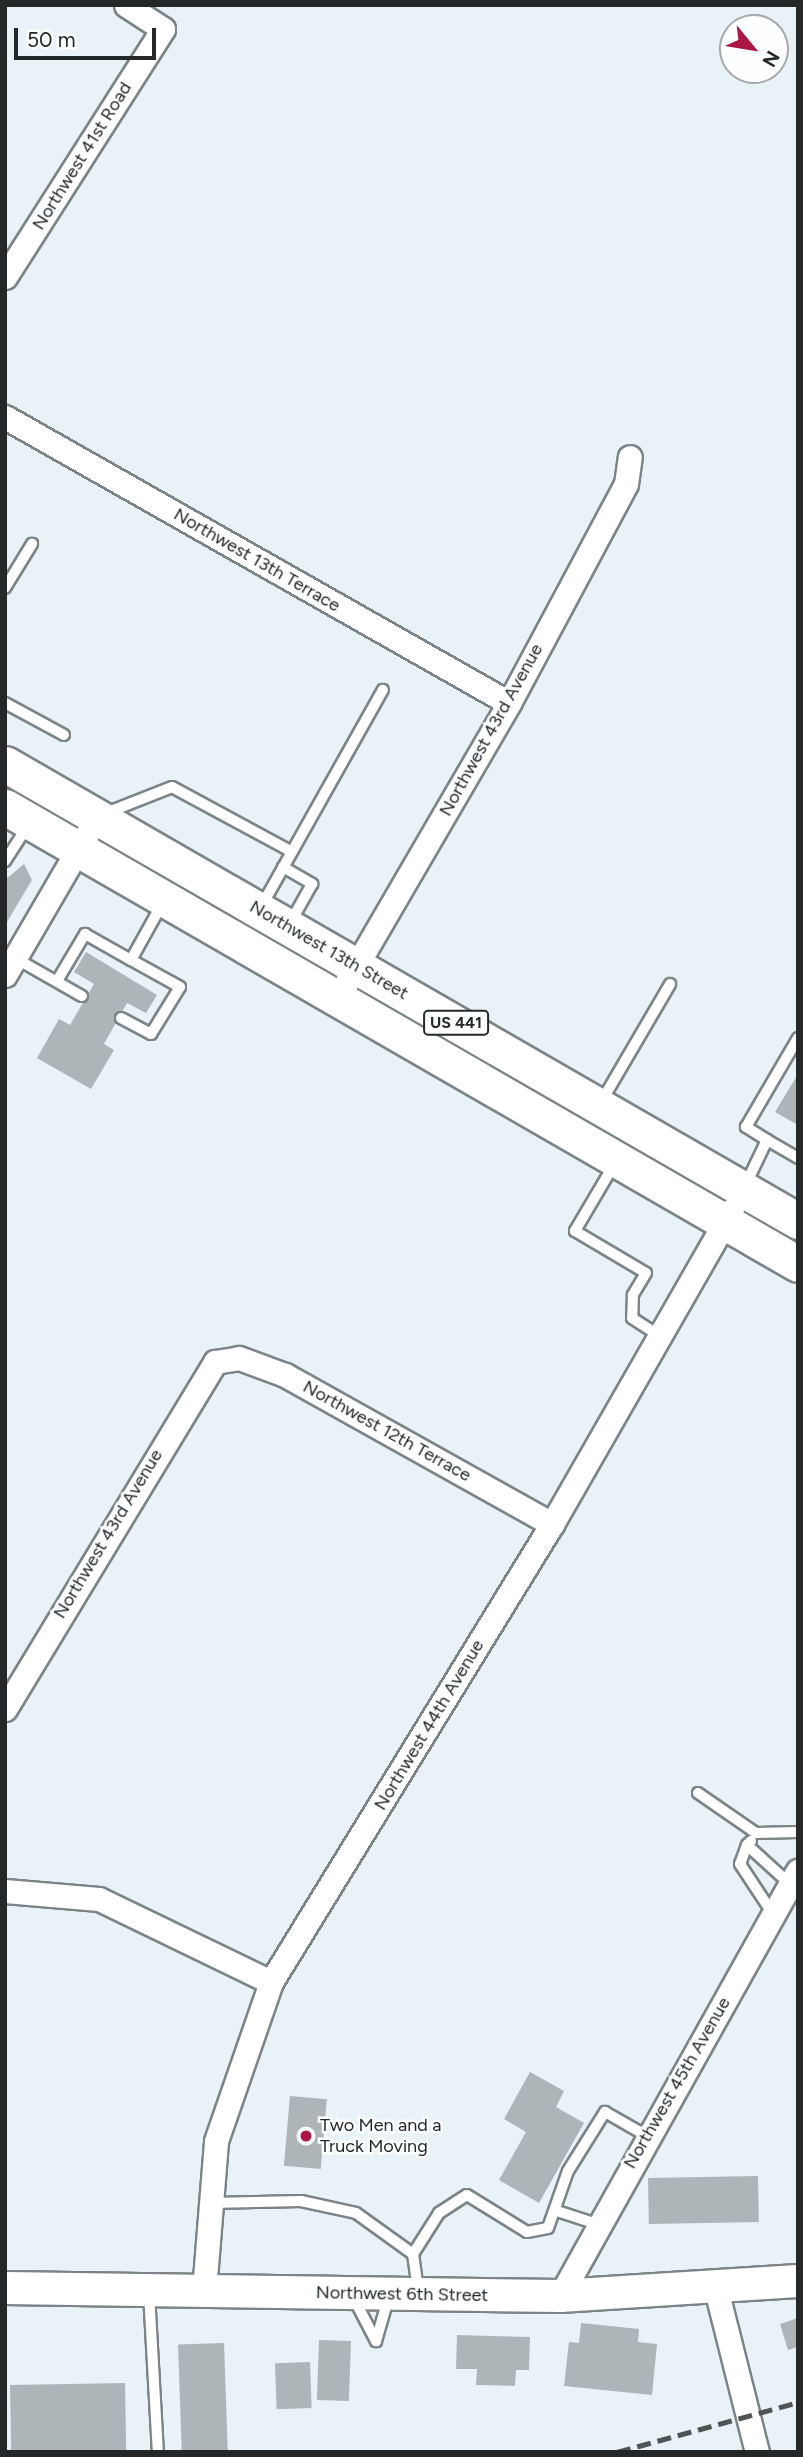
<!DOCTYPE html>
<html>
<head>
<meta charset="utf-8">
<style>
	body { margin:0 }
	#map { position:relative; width:803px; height:2457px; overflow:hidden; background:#e9f2f6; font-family:Figtree,sans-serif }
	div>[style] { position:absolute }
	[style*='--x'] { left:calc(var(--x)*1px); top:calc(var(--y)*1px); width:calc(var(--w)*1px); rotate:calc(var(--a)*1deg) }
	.building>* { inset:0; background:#adb5b9; transform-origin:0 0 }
	.roads { filter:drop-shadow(2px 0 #7c8487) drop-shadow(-2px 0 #7c8487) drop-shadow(0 2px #7c8487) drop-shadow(0 -2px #7c8487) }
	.service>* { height:10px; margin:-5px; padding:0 5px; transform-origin:5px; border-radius:5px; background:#fff }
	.minor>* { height:23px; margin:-11.5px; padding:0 11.5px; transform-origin:11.5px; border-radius:11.5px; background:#fff }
	.secondary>* { height:32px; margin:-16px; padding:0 16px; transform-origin:16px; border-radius:16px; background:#fff }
	.primary>* { height:35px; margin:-17.5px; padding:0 17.5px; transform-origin:17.5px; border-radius:17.5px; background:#fff }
	.rail>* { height:5px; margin-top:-2.5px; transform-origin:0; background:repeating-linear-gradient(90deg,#4f5455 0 14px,transparent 0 21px) }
	.dots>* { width:19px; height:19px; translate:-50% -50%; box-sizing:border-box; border:4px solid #fcfeff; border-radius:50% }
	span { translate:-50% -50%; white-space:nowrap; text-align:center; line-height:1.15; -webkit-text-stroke:5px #fcfeff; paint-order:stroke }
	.shield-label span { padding:2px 5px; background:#fcfeff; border:2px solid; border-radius:5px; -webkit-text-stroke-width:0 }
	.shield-label { font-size:16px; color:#252829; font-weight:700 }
	.street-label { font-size:18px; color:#252829 }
	.poi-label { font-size:18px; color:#252829 }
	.left { translate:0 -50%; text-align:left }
	.frame { position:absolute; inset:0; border:7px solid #252829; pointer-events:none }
	.north { position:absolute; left:719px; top:14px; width:70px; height:70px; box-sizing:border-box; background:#fcfeff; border:2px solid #a6a8a9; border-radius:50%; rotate:120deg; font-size:19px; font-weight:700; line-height:28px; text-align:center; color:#252829 }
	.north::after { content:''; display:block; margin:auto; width:24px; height:32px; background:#ab1745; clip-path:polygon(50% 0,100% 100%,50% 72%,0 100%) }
	.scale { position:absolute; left:14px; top:28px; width:142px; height:32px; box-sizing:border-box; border:4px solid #252829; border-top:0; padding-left:9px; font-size:21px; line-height:24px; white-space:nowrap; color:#252829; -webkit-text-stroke:5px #fcfeff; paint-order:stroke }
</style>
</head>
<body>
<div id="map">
	<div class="building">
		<div style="clip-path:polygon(24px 864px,32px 880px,7px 922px,5px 880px)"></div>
		<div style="clip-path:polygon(86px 952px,157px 995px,146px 1013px,127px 1003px,104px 1044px,114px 1050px,91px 1089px,37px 1058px,59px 1019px,70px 1025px,94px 984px,74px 972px)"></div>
		<div style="clip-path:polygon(798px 1074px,798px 1125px,775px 1112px)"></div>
		<div style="clip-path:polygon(530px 2072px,564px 2091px,556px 2107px,584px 2123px,539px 2203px,499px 2180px,526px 2132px,504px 2119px)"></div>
		<div style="left:290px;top:2096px;width:37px;height:70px;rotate:5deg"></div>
		<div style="left:758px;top:2176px;width:46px;height:110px;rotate:89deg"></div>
		<div style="clip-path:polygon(798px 2318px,798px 2347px,788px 2350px,780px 2324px)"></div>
		<div style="clip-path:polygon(581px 2323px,639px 2329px,638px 2342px,657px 2344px,652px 2395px,564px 2386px,569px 2342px,579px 2343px)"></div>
		<div style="clip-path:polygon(457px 2335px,530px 2337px,529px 2370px,516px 2370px,515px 2386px,476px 2385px,477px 2369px,456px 2369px)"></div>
		<div style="left:319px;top:2340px;width:32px;height:60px;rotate:2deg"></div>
		<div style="left:224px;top:2343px;width:109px;height:46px;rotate:88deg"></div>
		<div style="left:310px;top:2362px;width:46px;height:35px;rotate:88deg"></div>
		<div style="left:125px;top:2383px;width:69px;height:115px;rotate:89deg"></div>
	</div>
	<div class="roads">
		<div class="service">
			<div style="--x:5;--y:588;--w:52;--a:-58.5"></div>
			<div style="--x:5;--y:703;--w:67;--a:28.5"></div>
			<div style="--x:106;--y:813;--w:71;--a:-21.5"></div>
			<div style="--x:172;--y:787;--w:136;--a:28.4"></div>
			<div style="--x:5;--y:861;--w:44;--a:-57"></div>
			<div style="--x:283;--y:867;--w:34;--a:30"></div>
			<div style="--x:312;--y:884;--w:45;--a:119.4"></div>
			<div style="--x:261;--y:907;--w:249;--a:-60.7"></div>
			<div style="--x:15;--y:958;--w:77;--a:29.6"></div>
			<div style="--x:57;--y:981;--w:55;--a:-59.2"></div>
			<div style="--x:85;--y:934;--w:53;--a:29.5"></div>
			<div style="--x:121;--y:1018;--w:34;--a:28"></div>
			<div style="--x:151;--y:1034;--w:55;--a:-58.3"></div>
			<div style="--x:180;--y:987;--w:56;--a:-151.1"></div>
			<div style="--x:131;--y:960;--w:64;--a:-61"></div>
			<div style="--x:600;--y:1104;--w:139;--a:-59.7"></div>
			<div style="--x:767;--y:1140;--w:25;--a:-148"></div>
			<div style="--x:746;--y:1127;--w:103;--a:-59.7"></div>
			<div style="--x:615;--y:1163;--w:79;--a:120.5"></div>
			<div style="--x:575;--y:1231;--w:82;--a:30.6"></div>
			<div style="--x:646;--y:1273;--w:26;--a:121"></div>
			<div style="--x:633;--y:1295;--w:23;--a:92"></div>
			<div style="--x:632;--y:1318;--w:33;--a:33"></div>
			<div style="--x:746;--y:1184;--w:49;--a:-64.5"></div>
			<div style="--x:767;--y:1140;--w:36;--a:30"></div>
			<div style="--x:698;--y:1793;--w:70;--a:34.6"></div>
			<div style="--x:756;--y:1833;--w:42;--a:-1.4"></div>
			<div style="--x:751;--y:1841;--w:6;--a:135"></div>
			<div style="--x:747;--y:1845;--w:58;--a:42.2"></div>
			<div style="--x:747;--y:1845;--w:20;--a:110"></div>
			<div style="--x:740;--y:1864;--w:60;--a:56.6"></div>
			<div style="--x:211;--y:2203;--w:90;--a:-1.3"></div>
			<div style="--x:301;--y:2201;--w:56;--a:12.3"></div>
			<div style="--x:356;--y:2213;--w:70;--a:35.7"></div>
			<div style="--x:413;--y:2254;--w:36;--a:82"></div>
			<div style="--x:557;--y:2211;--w:42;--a:18"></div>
			<div style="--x:413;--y:2254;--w:49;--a:-57.6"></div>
			<div style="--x:439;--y:2213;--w:33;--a:-33"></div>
			<div style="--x:467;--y:2195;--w:70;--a:31.7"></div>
			<div style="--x:527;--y:2232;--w:21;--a:-11"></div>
			<div style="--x:548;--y:2228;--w:60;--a:-70.7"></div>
			<div style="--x:568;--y:2171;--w:70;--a:-57.9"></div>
			<div style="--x:605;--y:2112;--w:48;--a:29.7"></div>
			<div style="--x:149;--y:2293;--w:159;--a:86.8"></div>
			<div style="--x:353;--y:2297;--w:50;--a:62.4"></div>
			<div style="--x:376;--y:2341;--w:47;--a:-73.9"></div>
		</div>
		<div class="minor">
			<div style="--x:5;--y:277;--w:294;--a:-57.5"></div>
			<div style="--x:163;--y:29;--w:44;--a:-147"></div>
			<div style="--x:5;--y:417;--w:579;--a:29.57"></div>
			<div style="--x:5;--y:975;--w:183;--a:-59.8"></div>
			<div style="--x:338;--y:997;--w:340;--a:-59.8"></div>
			<div style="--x:509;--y:703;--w:248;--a:-61.9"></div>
			<div style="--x:626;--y:484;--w:27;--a:-82"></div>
			<div style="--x:5;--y:1709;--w:406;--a:-58.8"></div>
			<div style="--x:215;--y:1362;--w:24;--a:-9"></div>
			<div style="--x:239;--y:1358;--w:49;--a:20.3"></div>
			<div style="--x:285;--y:1375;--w:306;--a:29.2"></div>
			<div style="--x:5;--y:1891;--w:94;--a:4.9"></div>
			<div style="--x:99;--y:1899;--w:191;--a:25.8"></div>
			<div style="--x:716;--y:2289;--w:168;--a:75.9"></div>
			<div style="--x:204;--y:2291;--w:150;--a:-85.4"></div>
			<div style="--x:216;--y:2141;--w:168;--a:-70.9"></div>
			<div style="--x:271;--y:1982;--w:537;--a:-58.47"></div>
			<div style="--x:552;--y:1524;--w:362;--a:-60.2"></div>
			<div style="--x:560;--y:2296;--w:487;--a:-60.8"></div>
		</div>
		<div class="secondary">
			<div style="--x:5;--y:2288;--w:555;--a:0.83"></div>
			<div style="--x:560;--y:2296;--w:238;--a:-3.6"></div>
		</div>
		<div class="primary">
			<div style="--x:5;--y:764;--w:915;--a:29.95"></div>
			<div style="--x:5;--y:807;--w:915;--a:29.95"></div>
		</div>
	</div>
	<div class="rail">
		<div style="--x:617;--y:2452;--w:188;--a:-15.4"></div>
	</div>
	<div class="dots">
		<div style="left:306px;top:2136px;background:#ab1745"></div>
	</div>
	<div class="shield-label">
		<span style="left:456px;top:1023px">US 441</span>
	</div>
	<div class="street-label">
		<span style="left:82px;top:156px;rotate:-58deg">Northwest 41st Road</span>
		<span style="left:257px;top:560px;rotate:30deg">Northwest 13th Terrace</span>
		<span style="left:491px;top:730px;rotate:-61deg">Northwest 43rd Avenue</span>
		<span style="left:329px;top:950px;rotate:30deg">Northwest 13th Street</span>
		<span style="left:387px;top:1431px;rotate:29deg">Northwest 12th Terrace</span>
		<span style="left:108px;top:1534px;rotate:-59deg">Northwest 43rd Avenue</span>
		<span style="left:429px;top:1725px;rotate:-59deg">Northwest 44th Avenue</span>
		<span style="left:677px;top:2083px;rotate:-60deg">Northwest 45th Avenue</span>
		<span style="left:402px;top:2294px;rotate:1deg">Northwest 6th Street</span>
	</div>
	<div class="poi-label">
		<span class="left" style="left:320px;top:2136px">Two Men and a<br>Truck Moving</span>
	</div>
	<div class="frame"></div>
	<div class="north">N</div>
	<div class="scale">50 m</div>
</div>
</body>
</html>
